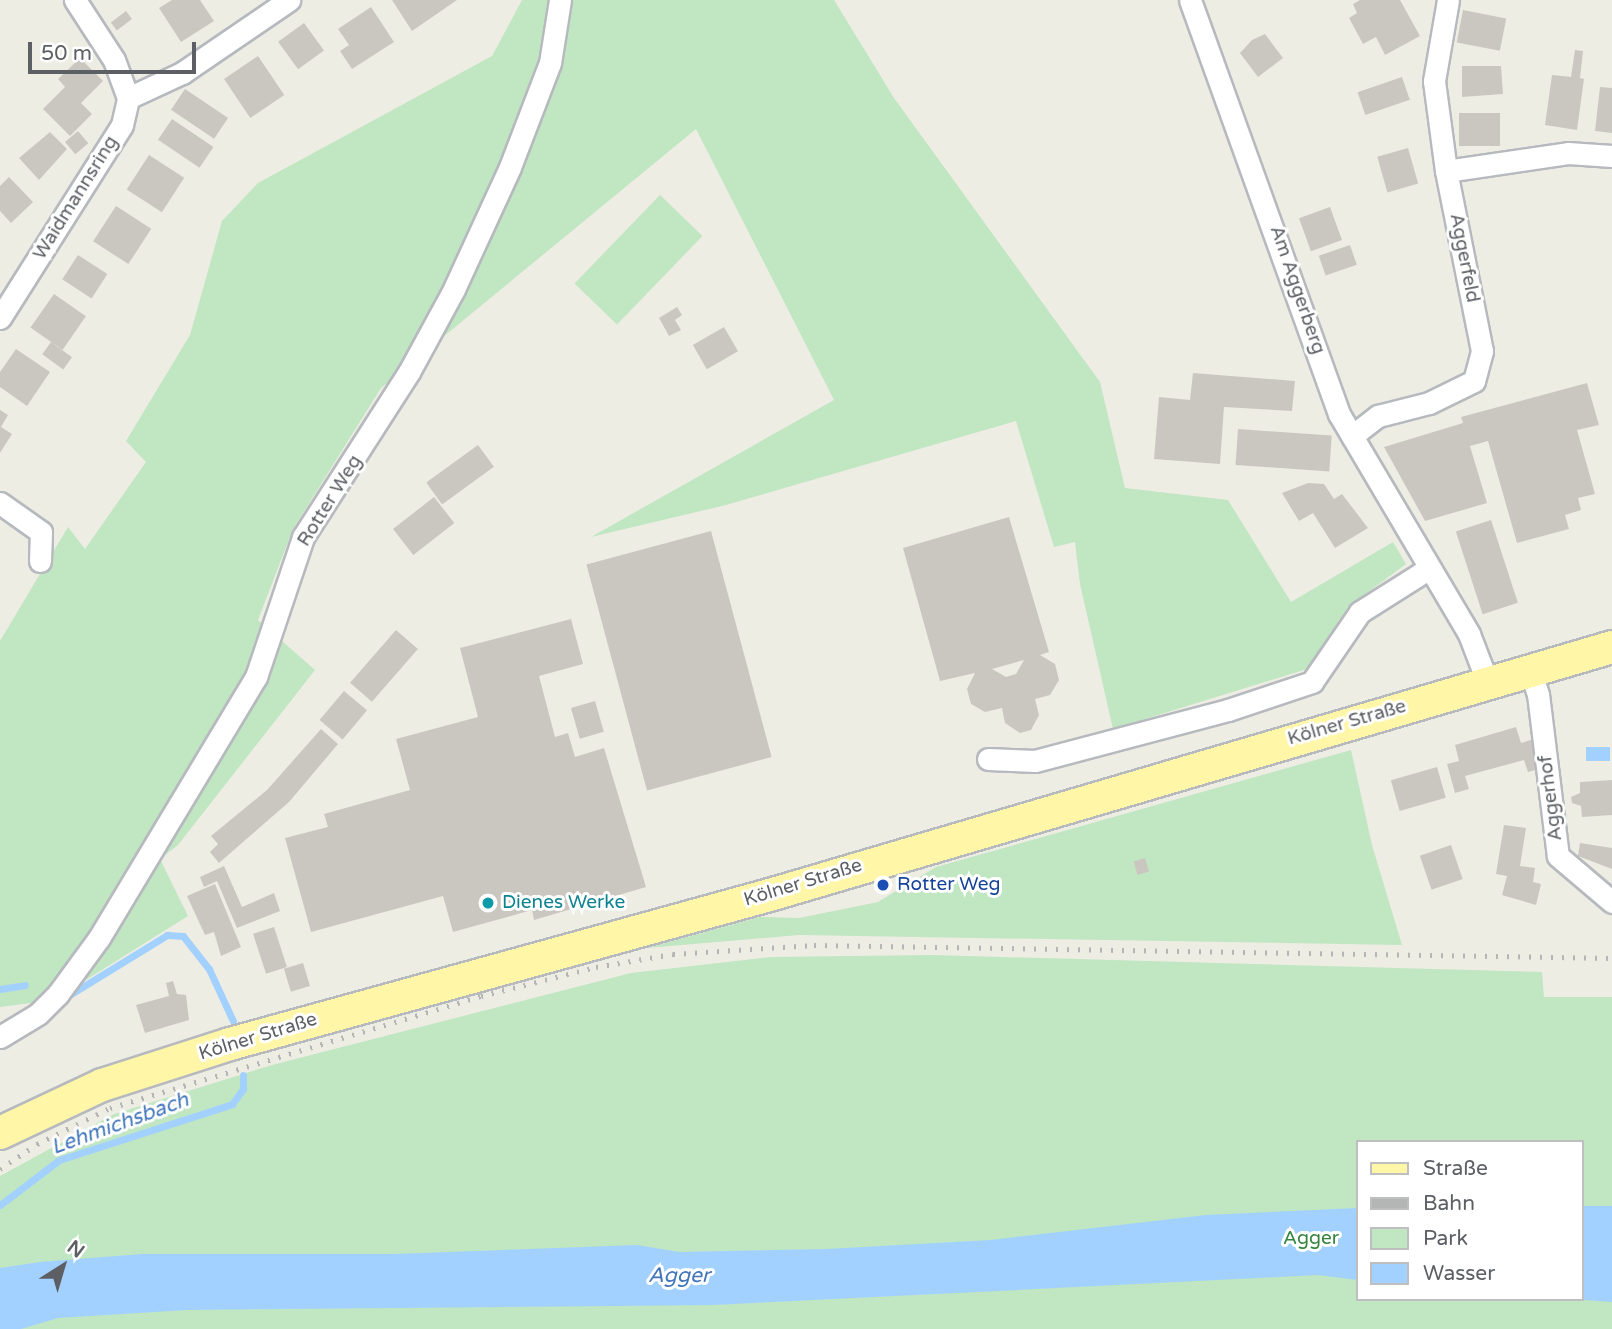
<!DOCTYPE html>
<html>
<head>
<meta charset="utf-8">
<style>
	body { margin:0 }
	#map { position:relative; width:1612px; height:1329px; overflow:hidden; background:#eeede4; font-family:"Varela Round",sans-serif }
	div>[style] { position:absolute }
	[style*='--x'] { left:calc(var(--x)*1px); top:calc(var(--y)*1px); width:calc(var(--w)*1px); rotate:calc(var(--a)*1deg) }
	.green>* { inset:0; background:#c0e6c2; transform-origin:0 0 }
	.water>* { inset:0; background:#a3d1ff; transform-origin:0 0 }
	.stream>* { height:7px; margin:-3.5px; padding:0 3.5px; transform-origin:3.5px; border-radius:3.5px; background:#a3d1ff }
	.building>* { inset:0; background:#cac7c1; transform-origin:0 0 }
	.roads { filter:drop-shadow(2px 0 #b6b9be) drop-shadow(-2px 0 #b6b9be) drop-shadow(0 2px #b6b9be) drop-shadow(0 -2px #b6b9be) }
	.street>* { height:21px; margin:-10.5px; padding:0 10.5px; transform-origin:10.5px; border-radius:10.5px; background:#fff }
	.primary>* { height:32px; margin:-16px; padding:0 16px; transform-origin:16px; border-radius:16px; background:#fff6a8 }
	.rail>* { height:5px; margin-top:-2.5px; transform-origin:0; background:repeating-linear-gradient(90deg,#b4b5b5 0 2px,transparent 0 11px) }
	.dots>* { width:19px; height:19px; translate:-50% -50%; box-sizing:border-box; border:4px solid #fff; border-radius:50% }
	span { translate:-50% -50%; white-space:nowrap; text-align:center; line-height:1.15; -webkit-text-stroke:6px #fff; paint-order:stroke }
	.street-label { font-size:19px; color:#5c5f64 }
	.transit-label { font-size:19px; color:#164399 }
	.left { translate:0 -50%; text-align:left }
	.culture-label { font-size:19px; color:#0d838f }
	.park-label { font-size:19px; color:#33843d }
	.water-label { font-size:21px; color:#4176bb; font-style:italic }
	.legend { position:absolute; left:1356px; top:1140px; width:228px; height:161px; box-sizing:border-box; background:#fff; border:2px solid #bebfc1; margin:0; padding:9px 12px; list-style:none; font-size:21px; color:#5c5f64 }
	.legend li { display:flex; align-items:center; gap:14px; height:35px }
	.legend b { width:35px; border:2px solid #bebfc1 }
	.north { position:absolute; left:28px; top:1231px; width:70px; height:70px; -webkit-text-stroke:5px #fff; paint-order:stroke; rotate:37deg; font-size:19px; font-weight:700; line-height:28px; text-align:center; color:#5c5f64 }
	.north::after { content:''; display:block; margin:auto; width:24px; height:32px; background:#5c5f64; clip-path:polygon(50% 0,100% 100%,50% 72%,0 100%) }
	.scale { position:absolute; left:28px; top:42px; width:168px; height:32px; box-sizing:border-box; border:4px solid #5c5f64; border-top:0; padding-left:9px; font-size:21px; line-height:24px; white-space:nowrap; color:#5c5f64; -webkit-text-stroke:5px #fff; paint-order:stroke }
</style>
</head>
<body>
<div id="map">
	<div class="green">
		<div style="clip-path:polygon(522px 0,834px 0,894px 98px,1100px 382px,1125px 488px,1228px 500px,1291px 602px,1393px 542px,1406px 564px,1348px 607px,1307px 669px,1113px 729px,1080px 584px,1075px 542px,1054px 547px,1016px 421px,726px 505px,591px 537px,834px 400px,696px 129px,381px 388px,293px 529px,258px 620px,315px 670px,178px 845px,160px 859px,188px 916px,73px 988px,39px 1002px,0 1007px,0 641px,68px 527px,85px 549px,146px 462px,126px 441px,190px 335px,222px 221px,258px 183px,492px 56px)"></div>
		<div style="left:660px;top:195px;width:59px;height:123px;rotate:44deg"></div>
		<div style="clip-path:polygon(1351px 750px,1372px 845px,1402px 945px,799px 935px,647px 948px,760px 917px,799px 918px,878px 902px,936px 867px)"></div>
		<div style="clip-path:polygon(evenodd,932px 955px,1542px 972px,1544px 997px,1612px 997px,1612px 1329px,0 1329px,0 1176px,114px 1114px,272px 1065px,631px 973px,771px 957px,932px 955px,1358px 1142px,1582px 1142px,1582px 1299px,1358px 1299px,1358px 1142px)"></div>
	</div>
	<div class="water">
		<div style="left:1586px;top:747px;width:24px;height:14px"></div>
		<div style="clip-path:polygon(1582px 1206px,1612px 1206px,1612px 1302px,1569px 1299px,1582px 1299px)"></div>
		<div style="clip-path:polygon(1358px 1208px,1358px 1280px,1318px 1275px,713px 1305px,187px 1310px,58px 1318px,21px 1329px,0 1329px,0 1268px,40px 1262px,142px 1254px,393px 1254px,637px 1245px,679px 1252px,826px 1249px,991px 1240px,1206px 1215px)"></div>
	</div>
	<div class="stream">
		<div style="--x:0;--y:989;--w:25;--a:-9"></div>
		<div style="--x:66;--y:997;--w:119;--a:-31.5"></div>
		<div style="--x:167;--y:935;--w:16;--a:4"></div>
		<div style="--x:183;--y:936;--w:42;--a:51.8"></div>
		<div style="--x:209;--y:969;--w:57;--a:65.2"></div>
		<div style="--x:0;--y:1205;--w:74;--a:-37.3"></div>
		<div style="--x:59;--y:1160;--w:182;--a:-17.9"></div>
		<div style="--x:232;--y:1104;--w:19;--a:-54"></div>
		<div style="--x:243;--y:1089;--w:14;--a:-90"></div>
	</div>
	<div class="building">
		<div style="clip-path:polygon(172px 0,200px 0,214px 21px,181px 42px,159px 8px)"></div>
		<div style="clip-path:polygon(392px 0,457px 0,412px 31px)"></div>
		<div style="clip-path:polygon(1360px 0,1400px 0,1420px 36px,1385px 55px,1376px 37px,1363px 44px,1349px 18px,1357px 13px,1353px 4px)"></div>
		<div style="clip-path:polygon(371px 7px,394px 42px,352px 69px,340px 51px,349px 45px,338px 29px)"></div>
		<div style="left:1463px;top:10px;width:44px;height:33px;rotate:11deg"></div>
		<div style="left:126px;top:11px;width:10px;height:19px;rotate:53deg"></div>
		<div style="left:304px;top:23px;width:34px;height:32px;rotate:54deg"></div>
		<div style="clip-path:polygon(1265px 34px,1283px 58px,1258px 77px,1240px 53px,1252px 40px)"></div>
		<div style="clip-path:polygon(1575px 50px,1583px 51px,1580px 78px,1584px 79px,1577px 130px,1545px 125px,1552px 75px,1571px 77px)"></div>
		<div style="left:258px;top:56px;width:47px;height:41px;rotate:56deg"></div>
		<div style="clip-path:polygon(80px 58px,103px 81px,81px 103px,92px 114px,70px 136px,43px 109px,65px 87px,58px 79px)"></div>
		<div style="clip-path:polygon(1462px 66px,1501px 66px,1503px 94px,1462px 97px)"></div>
		<div style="left:1402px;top:77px;width:24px;height:47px;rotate:71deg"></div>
		<div style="clip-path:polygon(1600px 87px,1612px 88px,1612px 133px,1595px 131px)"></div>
		<div style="left:185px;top:89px;width:52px;height:25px;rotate:34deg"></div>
		<div style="left:1459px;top:113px;width:41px;height:33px"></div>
		<div style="left:172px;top:119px;width:50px;height:25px;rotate:34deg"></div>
		<div style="left:78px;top:131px;width:16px;height:17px;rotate:50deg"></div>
		<div style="clip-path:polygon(50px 132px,67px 149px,39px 180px,19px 158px)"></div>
		<div style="left:1408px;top:148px;width:37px;height:32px;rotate:74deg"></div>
		<div style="left:149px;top:155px;width:42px;height:41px;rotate:33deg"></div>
		<div style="clip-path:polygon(9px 177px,33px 202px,11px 223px,0 211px,0 186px)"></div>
		<div style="left:116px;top:206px;width:42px;height:42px;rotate:33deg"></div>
		<div style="left:1330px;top:207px;width:35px;height:33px;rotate:70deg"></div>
		<div style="left:1350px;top:245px;width:21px;height:33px;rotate:71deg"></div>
		<div style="left:78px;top:255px;width:35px;height:29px;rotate:33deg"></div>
		<div style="left:54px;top:294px;width:39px;height:41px;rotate:35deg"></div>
		<div style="clip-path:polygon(677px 307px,682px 315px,675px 320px,681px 330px,669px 336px,659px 318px)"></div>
		<div style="left:724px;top:327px;width:28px;height:36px;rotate:60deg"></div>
		<div style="left:51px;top:342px;width:26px;height:15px;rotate:36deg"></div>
		<div style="clip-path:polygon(16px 349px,50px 372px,27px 406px,0 387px,0 372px)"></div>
		<div style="clip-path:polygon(1193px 373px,1295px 381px,1292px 411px,1224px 407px,1220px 464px,1154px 459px,1159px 397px,1190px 400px)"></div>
		<div style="clip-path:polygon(1587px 383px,1599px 425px,1577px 430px,1595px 494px,1578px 498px,1581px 510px,1565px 515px,1569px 529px,1517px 543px,1488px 441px,1470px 446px,1487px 503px,1425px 521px,1384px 447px,1463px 423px,1461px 417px)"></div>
		<div style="clip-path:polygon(0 410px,8px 415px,1px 427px,12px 434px,0 453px)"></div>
		<div style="left:1238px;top:429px;width:94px;height:36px;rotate:4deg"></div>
		<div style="left:478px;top:445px;width:27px;height:64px;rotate:54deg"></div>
		<div style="clip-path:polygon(1308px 483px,1324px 484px,1334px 499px,1342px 494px,1368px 528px,1335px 548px,1313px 513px,1299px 521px,1282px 493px)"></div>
		<div style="left:434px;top:497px;width:33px;height:52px;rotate:52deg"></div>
		<div style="clip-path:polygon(evenodd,1009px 517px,1049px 652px,1040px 655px,1055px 664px,1059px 680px,1050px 695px,1035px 699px,1039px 715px,1031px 730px,1020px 733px,1005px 723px,1002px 708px,985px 712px,971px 704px,967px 689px,975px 673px,940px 681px,903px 548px,1009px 517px,1024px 660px,1016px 674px,1006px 677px,992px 669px,1024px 660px)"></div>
		<div style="left:1491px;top:520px;width:87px;height:37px;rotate:72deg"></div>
		<div style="left:711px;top:531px;width:234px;height:129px;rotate:75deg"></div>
		<div style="clip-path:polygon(571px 619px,583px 664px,539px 676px,555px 737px,568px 733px,575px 757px,604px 748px,646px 887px,534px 920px,532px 910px,453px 932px,443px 896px,311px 932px,285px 838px,328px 827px,324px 814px,410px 790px,396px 739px,478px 717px,460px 648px)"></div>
		<div style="left:396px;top:630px;width:29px;height:70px;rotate:41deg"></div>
		<div style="left:344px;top:691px;width:30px;height:38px;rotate:40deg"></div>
		<div style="left:595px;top:701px;width:32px;height:25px;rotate:74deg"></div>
		<div style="clip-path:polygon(1516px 727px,1521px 743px,1534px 739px,1543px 768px,1528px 772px,1524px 760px,1465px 776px,1469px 789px,1455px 793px,1447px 764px,1459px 761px,1455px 745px)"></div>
		<div style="clip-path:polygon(321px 729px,338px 744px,289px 802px,219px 863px,210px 852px,218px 844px,211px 836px,267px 790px)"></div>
		<div style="left:1437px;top:767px;width:32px;height:48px;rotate:74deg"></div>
		<div style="clip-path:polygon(1612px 780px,1612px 815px,1582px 817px,1581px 806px,1572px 803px,1571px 797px,1580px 793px,1580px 782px)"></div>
		<div style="clip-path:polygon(1504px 825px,1526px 828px,1520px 866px,1535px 868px,1533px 882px,1541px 884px,1536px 905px,1502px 895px,1507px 876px,1496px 874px)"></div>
		<div style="clip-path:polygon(1580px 843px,1612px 848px,1612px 869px,1578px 856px)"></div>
		<div style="left:1451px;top:845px;width:36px;height:33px;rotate:71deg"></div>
		<div style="left:1145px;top:858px;width:14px;height:12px;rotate:73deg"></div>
		<div style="clip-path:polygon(224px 866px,242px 907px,274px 893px,280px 911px,237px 928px,217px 881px,204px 887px,200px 877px)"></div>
		<div style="clip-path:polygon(215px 884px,241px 947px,221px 956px,214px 932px,205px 935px,187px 896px)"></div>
		<div style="left:274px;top:927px;width:42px;height:22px;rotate:72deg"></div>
		<div style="left:303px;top:963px;width:24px;height:20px;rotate:73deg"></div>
		<div style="clip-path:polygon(173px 981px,177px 994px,186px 995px,189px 1020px,145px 1033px,136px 1005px,169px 996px,166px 983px)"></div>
	</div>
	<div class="roads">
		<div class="street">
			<div style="--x:1190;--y:0;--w:440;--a:70.2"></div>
			<div style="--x:1339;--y:414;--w:256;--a:59.4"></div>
			<div style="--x:1469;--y:634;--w:50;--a:69"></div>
			<div style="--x:128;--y:98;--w:60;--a:-24.8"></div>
			<div style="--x:182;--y:73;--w:130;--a:-34.3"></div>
			<div style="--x:1446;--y:171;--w:123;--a:-8.4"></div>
			<div style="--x:1568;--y:153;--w:44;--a:3.9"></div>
			<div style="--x:0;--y:318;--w:228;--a:-57.7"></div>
			<div style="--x:122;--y:125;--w:28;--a:-77"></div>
			<div style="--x:128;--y:98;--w:40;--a:-110.2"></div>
			<div style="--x:114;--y:60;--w:72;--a:-123"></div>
			<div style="--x:1352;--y:436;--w:33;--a:-38"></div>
			<div style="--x:1378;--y:416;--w:53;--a:-14.3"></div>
			<div style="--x:1429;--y:403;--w:50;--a:-26.1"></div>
			<div style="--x:1474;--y:381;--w:31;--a:-75"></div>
			<div style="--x:1482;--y:351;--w:184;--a:-101.3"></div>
			<div style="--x:1446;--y:171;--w:91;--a:-97.6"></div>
			<div style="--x:1434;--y:81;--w:82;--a:-80.2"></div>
			<div style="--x:0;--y:503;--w:50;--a:35.3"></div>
			<div style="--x:41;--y:532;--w:29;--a:92"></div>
			<div style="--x:1530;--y:670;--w:25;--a:72"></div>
			<div style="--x:1538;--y:694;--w:163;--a:83"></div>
			<div style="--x:1558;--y:856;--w:71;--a:40.4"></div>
			<div style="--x:988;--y:759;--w:47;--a:2.4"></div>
			<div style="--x:1035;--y:761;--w:200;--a:-14.8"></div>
			<div style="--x:1228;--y:710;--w:89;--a:-18.4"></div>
			<div style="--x:1312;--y:682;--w:85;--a:-55.6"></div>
			<div style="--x:1360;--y:612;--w:80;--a:-32.3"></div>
			<div style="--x:0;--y:1037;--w:44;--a:-31.2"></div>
			<div style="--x:38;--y:1014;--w:28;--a:-45"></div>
			<div style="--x:58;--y:994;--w:69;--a:-53.8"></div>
			<div style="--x:99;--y:938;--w:305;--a:-59"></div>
			<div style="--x:256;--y:677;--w:148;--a:-71.4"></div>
			<div style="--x:303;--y:537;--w:196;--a:-57.3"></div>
			<div style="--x:409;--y:372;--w:94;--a:-61.5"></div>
			<div style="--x:454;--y:289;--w:134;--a:-65.3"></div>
			<div style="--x:510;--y:167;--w:111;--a:-69"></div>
			<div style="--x:550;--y:63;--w:64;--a:-81"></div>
		</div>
		<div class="primary">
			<div style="--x:0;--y:1133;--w:113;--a:-25.2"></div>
			<div style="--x:102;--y:1085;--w:134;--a:-17.8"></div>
			<div style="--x:230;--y:1044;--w:563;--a:-15.44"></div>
			<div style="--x:773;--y:894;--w:875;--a:-16.4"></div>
		</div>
	</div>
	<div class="rail">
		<div style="--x:0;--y:1169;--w:45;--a:-34"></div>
		<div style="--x:37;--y:1144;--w:81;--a:-26.3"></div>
		<div style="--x:110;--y:1108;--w:388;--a:-16.8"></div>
		<div style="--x:481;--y:996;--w:119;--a:-14.2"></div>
		<div style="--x:596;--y:967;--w:78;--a:-9.6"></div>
		<div style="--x:673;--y:954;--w:141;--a:-3.7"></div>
		<div style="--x:814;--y:945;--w:798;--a:0.93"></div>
	</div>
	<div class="dots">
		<div style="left:883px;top:885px;background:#1a4fb4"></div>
		<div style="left:488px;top:903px;background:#0f9aa8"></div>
	</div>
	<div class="street-label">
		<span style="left:76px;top:198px;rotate:-58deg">Waidmannsring</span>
		<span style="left:1464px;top:258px;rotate:79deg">Aggerfeld</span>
		<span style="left:1297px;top:290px;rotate:71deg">Am Aggerberg</span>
		<span style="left:330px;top:501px;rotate:-58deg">Rotter Weg</span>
		<span style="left:1347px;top:723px;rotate:-16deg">Kölner Straße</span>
		<span style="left:1551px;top:798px;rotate:-97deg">Aggerhof</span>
		<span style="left:803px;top:883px;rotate:-17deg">Kölner Straße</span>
		<span style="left:258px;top:1037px;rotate:-17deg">Kölner Straße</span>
	</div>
	<div class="transit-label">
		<span class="left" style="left:897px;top:885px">Rotter Weg</span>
	</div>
	<div class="culture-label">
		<span class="left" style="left:502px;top:903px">Dienes Werke</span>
	</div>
	<div class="park-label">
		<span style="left:1311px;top:1239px">Agger</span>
	</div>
	<div class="water-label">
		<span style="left:120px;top:1124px;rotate:-20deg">Lehmichsbach</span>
		<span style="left:679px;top:1276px">Agger</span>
	</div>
	<ul class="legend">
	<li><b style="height:9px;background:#fff6a8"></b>Straße</li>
	<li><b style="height:9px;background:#b4b5b5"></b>Bahn</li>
	<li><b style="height:19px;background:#c0e6c2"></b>Park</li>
	<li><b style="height:19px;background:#a3d1ff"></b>Wasser</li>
	</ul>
	<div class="north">N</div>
	<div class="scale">50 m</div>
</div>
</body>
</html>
